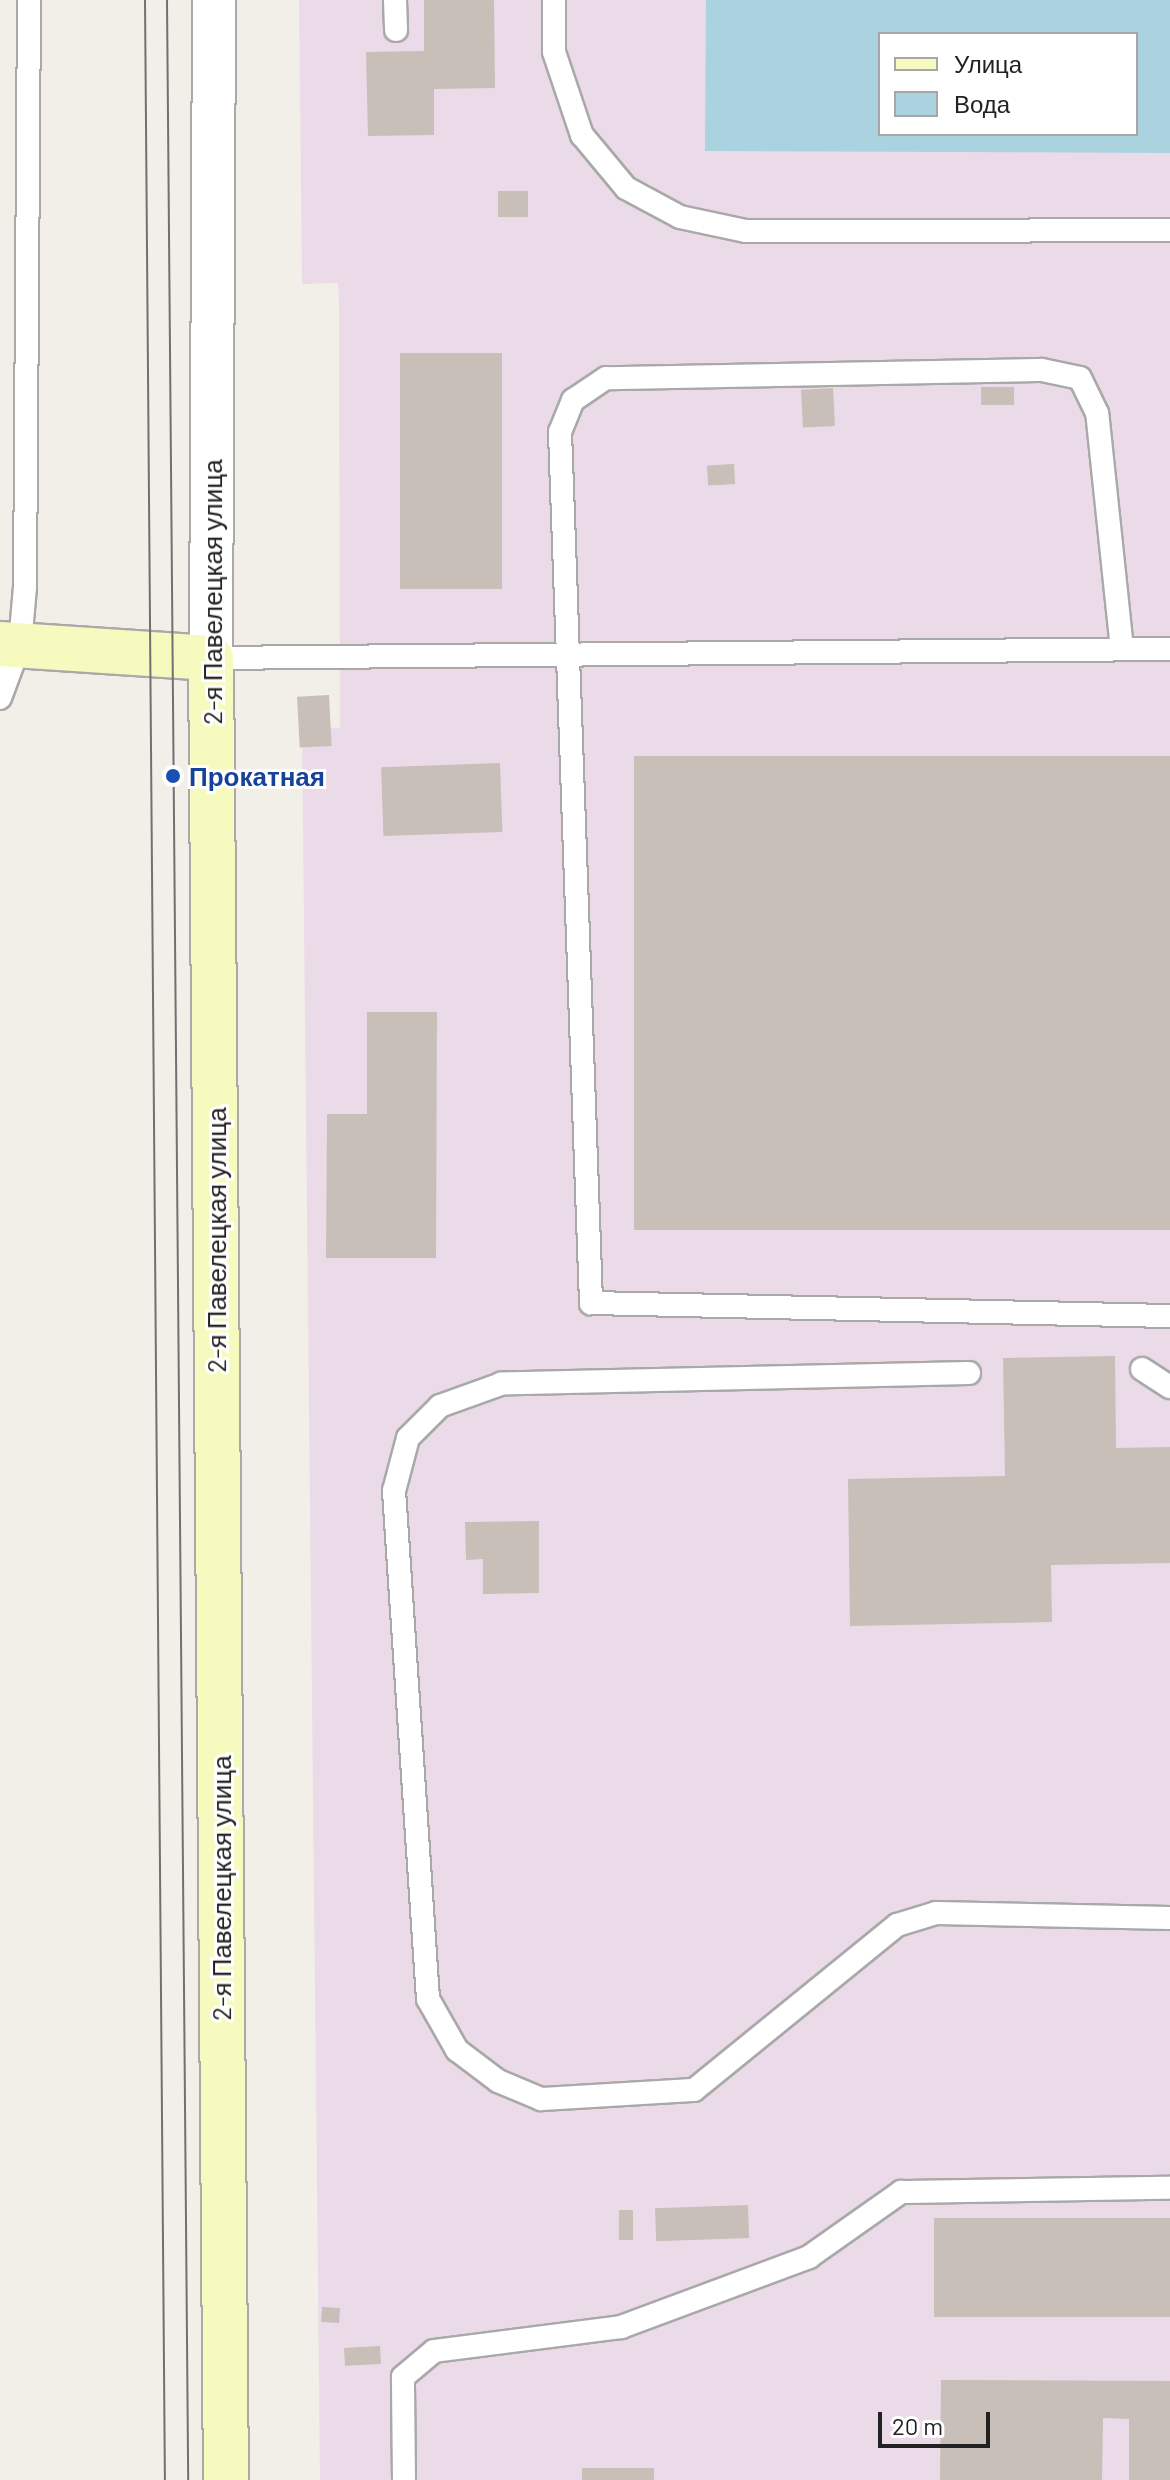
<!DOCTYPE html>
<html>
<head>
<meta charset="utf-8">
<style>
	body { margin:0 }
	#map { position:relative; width:1170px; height:2480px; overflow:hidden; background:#f2efe9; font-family:Barlow,sans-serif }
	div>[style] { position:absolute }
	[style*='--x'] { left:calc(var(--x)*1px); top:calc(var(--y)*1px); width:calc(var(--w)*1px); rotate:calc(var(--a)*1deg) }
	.industrial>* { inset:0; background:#ebdbe8 }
	.water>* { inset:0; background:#aad3df }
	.building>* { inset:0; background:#c7bfb8; transform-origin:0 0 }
	.roads { filter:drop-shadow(2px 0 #a9a9a9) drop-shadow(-2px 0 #a9a9a9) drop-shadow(0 2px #a9a9a9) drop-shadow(0 -2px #a9a9a9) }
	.service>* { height:22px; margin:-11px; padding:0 11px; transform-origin:11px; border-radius:11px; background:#fff }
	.minor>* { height:42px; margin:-21px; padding:0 21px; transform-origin:21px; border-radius:21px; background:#fff }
	.secondary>* { height:44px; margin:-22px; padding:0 22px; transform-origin:22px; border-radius:22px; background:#f7fabf }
	.tram>* { height:2px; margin:-1px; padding:0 1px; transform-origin:1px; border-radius:1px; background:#707070 }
	.dots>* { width:22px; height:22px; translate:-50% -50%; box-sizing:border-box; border:4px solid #fff; border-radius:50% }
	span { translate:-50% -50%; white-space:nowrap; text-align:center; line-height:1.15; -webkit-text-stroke:6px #fff; paint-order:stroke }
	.street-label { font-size:26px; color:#222 }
	.transit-label { font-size:26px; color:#164399; font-weight:700 }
	.left { translate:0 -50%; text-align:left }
	.legend { position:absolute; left:878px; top:32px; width:260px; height:104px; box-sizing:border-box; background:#fff; border:2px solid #a7a7a7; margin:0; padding:10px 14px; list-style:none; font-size:24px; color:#222 }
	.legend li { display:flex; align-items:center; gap:16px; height:40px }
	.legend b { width:40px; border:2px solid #a7a7a7 }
	.scale { position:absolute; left:878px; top:2412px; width:112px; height:36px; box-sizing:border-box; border:4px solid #222; border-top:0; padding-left:10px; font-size:24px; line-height:28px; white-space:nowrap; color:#222; -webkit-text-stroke:6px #fff; paint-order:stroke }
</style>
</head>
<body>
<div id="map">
	<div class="industrial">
		<div style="clip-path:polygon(evenodd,299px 0,1170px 0,1170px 2480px,320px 2480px,302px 729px,340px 728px,339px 301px,338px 283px,302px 284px,299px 0,880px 34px,1136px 34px,1136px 134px,880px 134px,880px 34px)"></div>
	</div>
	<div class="water">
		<div style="clip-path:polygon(evenodd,706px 0,1170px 0,1170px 153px,705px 151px,706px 0,880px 34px,1136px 34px,1136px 134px,880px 134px,880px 34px)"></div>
	</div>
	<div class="building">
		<div style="clip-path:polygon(424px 0,494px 0,495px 88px,434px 89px,434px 135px,368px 136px,366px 52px,424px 51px)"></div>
		<div style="left:498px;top:191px;width:30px;height:26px"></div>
		<div style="left:502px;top:353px;width:236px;height:102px;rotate:90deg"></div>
		<div style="left:1014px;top:387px;width:18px;height:33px;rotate:90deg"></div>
		<div style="left:833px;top:388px;width:38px;height:32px;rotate:87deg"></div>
		<div style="left:734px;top:464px;width:20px;height:27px;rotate:87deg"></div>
		<div style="left:329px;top:695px;width:51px;height:32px;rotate:87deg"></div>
		<div style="left:1170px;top:756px;width:474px;height:536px;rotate:90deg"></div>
		<div style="left:500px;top:763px;width:69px;height:119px;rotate:88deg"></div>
		<div style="clip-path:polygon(367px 1012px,437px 1012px,436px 1258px,326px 1258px,327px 1114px,367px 1114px)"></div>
		<div style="clip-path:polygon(1115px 1356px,1116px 1448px,1170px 1447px,1170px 1563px,1051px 1565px,1052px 1622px,850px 1626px,848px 1479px,1005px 1476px,1003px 1358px)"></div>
		<div style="clip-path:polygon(539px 1521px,539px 1593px,483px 1594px,483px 1559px,466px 1560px,465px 1522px)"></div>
		<div style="left:748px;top:2205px;width:33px;height:93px;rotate:88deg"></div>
		<div style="left:619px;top:2210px;width:14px;height:30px"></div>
		<div style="left:1170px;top:2218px;width:99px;height:236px;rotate:90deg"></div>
		<div style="left:322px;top:2307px;width:18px;height:15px;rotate:3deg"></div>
		<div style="left:380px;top:2346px;width:18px;height:36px;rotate:87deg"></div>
		<div style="clip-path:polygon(941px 2380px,1170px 2381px,1170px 2480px,1129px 2480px,1129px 2419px,1103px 2418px,1102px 2480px,940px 2480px)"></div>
		<div style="left:654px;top:2468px;width:12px;height:72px;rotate:90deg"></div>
	</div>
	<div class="roads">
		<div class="service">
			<div style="--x:395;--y:0;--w:30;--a:88"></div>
			<div style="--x:554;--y:0;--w:52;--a:90"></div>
			<div style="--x:554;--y:52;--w:88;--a:71.4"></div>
			<div style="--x:582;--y:135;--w:69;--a:50.3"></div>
			<div style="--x:626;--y:188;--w:61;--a:28.2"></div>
			<div style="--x:680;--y:217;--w:67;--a:12"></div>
			<div style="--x:746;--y:231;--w:424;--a:-0.1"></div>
			<div style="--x:1122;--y:649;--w:237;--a:-96"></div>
			<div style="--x:1097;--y:413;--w:39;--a:-116"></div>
			<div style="--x:1080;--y:378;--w:40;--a:-168"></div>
			<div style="--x:1041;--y:370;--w:435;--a:178.9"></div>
			<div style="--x:606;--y:378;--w:40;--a:146"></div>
			<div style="--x:573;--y:400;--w:35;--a:112"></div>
			<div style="--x:560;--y:432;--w:872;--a:87.96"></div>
			<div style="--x:591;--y:1303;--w:579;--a:1.29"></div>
			<div style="--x:211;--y:658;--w:959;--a:-0.54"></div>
			<div style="--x:0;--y:698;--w:58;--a:-69.7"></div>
			<div style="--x:20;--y:644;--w:57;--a:-85"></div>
			<div style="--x:25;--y:587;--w:587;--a:-89.61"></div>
			<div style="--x:1142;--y:1369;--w:33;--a:33"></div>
			<div style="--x:969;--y:1373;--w:468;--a:178.7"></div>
			<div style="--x:501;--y:1384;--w:65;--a:160.2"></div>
			<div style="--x:440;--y:1406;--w:45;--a:135"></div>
			<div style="--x:408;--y:1438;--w:55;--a:104.8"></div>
			<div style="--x:394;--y:1491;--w:509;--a:86.17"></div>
			<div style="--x:428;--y:1999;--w:59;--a:60.4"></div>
			<div style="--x:457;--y:2050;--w:51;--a:37.1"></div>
			<div style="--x:498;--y:2081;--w:47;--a:22.7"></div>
			<div style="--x:541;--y:2099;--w:153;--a:-3.4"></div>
			<div style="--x:694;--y:2090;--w:262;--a:-39.1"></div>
			<div style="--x:897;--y:1925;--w:41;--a:-17.1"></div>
			<div style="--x:936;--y:1913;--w:234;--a:1.2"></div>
			<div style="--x:404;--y:2480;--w:103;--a:-90.6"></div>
			<div style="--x:403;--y:2377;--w:40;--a:-40"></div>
			<div style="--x:434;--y:2351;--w:189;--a:-7.3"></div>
			<div style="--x:621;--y:2327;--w:201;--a:-20.4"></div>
			<div style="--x:809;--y:2257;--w:113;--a:-35.2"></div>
			<div style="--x:901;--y:2192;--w:269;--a:-0.9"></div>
		</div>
		<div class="minor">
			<div style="--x:211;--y:658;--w:658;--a:-89.74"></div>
		</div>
		<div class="secondary">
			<div style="--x:0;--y:644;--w:211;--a:3.8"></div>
			<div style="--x:211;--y:658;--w:1822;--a:89.53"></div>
		</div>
	</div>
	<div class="tram">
		<div style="--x:145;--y:0;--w:2480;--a:89.54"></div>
		<div style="--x:167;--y:0;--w:2480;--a:89.51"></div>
	</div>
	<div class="dots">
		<div style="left:173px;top:776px;background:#1a4fb4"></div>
	</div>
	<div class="street-label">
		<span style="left:212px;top:592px;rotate:-90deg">2-я Павелецкая улица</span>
		<span style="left:216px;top:1240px;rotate:-90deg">2-я Павелецкая улица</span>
		<span style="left:221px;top:1888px;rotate:-90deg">2-я Павелецкая улица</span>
	</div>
	<div class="transit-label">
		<span class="left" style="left:189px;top:776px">Прокатная</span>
	</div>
	<ul class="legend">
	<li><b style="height:10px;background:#f7fabf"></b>Улица</li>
	<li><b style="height:22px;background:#aad3df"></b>Вода</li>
	</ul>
	<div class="scale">20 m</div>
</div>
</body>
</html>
